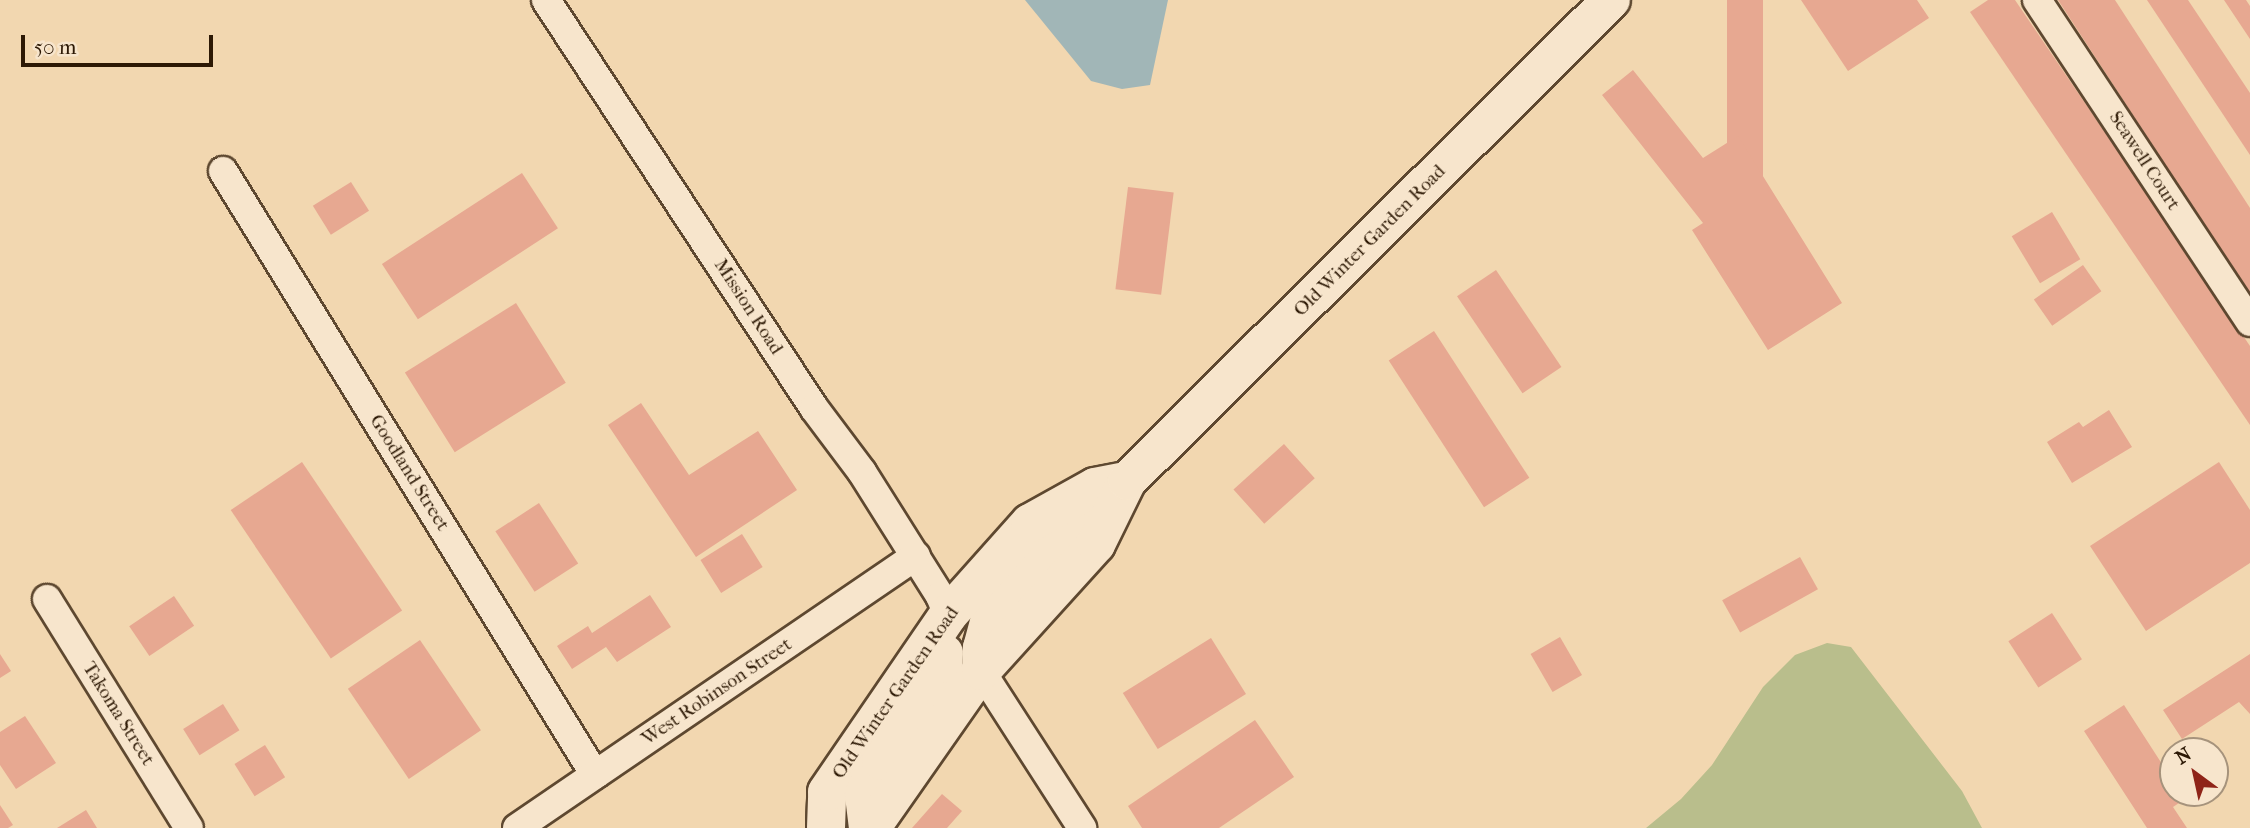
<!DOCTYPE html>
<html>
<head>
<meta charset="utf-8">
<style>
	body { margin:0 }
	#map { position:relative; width:2250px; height:828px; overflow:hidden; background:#f2d7b0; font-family:"IM FELL French Canon",serif }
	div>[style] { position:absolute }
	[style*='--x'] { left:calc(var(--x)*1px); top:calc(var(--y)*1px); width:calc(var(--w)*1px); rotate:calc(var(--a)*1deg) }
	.green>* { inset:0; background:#b9be8c }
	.water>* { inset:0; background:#a1b6b7 }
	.building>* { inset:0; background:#e7a891; transform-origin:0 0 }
	.roads { filter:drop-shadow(2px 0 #5e4830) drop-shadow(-2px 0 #5e4830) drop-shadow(0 2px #5e4830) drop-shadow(0 -2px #5e4830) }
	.minor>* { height:28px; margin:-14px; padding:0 14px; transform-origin:14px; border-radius:14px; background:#f7e5cc }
	.secondary>* { height:38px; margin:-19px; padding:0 19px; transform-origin:19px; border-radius:19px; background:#f7e5cc }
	span { translate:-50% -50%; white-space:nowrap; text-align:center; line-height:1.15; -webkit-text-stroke:6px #f7e5cc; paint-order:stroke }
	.street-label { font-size:19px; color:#2d1905 }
	.north { position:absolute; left:2159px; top:737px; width:70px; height:70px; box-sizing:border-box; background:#f7e5cc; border:2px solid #a6937c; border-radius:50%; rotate:327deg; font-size:19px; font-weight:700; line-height:28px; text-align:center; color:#2d1905 }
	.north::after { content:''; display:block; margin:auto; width:24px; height:32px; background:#8f2418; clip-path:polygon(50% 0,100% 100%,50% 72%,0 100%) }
	.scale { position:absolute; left:21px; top:35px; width:192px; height:32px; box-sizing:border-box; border:4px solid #2d1905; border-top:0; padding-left:9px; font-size:21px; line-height:24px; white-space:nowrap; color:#2d1905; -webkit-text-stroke:5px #f7e5cc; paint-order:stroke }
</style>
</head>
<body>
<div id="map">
	<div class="green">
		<div style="clip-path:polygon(1827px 643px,1851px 647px,1962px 791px,1982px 828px,1646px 828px,1681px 799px,1712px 765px,1763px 687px,1795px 655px)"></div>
	</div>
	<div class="water">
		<div style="clip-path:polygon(1025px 0,1168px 0,1150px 85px,1122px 89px,1091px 81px)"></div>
	</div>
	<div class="building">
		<div style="left:1727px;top:0;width:36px;height:230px"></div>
		<div style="clip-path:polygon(1801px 0,1917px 0,1929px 18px,1848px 71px)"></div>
		<div style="clip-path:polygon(1988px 0,2015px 0,2250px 346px,2250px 425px,1970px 12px)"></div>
		<div style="clip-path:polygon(2058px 0,2115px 0,2250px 208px,2250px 295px)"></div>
		<div style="clip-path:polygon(2147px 0,2188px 0,2250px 93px,2250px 155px)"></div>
		<div style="clip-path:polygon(2224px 0,2246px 0,2250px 6px,2250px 39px)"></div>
		<div style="clip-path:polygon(1633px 70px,1703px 158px,1738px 136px,1842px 303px,1768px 350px,1692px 230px,1703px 223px,1602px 95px)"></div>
		<div style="left:522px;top:173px;width:66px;height:167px;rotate:57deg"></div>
		<div style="left:351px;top:182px;width:34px;height:45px;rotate:58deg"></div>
		<div style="left:1128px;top:187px;width:46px;height:103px;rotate:7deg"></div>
		<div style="left:2052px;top:212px;width:55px;height:47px;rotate:59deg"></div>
		<div style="left:2083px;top:265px;width:32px;height:60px;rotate:55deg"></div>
		<div style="left:1496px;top:270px;width:117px;height:47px;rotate:56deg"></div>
		<div style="left:516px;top:303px;width:94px;height:131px;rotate:58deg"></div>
		<div style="left:1434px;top:331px;width:175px;height:54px;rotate:57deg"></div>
		<div style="clip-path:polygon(641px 403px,689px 475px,758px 431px,797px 490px,696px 557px,608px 425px)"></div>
		<div style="clip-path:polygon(2109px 410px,2132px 447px,2072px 483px,2047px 442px,2079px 422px,2083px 427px)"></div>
		<div style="left:1284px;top:444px;width:46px;height:68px;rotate:48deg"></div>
		<div style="left:302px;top:462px;width:179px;height:86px;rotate:56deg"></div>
		<div style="clip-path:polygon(2219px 462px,2250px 510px,2250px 563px,2146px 631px,2090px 546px)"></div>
		<div style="left:539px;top:503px;width:72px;height:52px;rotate:57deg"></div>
		<div style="left:742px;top:534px;width:39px;height:49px;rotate:58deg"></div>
		<div style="left:1800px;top:557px;width:37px;height:89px;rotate:61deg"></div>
		<div style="clip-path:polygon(650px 595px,671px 627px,617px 662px,606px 647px,572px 669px,557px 646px,588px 626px,592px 633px)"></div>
		<div style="left:174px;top:596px;width:36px;height:54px;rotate:56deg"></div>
		<div style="left:2052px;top:613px;width:55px;height:52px;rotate:57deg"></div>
		<div style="left:1560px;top:637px;width:44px;height:34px;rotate:60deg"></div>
		<div style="left:1211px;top:638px;width:66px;height:104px;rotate:58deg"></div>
		<div style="left:420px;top:640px;width:109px;height:87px;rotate:56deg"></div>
		<div style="clip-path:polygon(0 654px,11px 671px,0 678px)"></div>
		<div style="clip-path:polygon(2250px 654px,2250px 714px,2239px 702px,2182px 739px,2163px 710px)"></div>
		<div style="left:223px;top:704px;width:31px;height:47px;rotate:58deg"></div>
		<div style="clip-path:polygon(2124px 705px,2173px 781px,2173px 793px,2181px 793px,2185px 799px,2173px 807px,2187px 828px,2147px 828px,2084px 731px)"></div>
		<div style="clip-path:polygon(25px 716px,56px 763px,16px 789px,0 765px,0 732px)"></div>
		<div style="clip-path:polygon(1255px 720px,1294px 777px,1219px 828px,1142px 828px,1128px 806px)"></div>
		<div style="left:265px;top:745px;width:38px;height:36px;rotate:58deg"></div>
		<div style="clip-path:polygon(942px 794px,962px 811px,947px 828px,912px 828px)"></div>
		<div style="clip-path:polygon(0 805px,13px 825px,8px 828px,0 828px)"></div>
		<div style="clip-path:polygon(86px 810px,97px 828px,57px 828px)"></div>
	</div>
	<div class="roads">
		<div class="minor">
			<div style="--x:546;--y:0;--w:488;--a:56.7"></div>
			<div style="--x:814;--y:408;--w:80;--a:53.1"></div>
			<div style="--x:862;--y:472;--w:146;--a:57.8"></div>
			<div style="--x:940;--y:596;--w:21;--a:67"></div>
			<div style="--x:2037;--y:0;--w:386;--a:56.5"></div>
			<div style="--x:223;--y:171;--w:709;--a:58.37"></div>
			<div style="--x:47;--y:599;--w:269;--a:58.2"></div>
			<div style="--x:981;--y:671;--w:187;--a:57.2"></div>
			<div style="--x:517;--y:828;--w:483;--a:-34.3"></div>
		</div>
		<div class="secondary">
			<div style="--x:981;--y:671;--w:23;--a:-88"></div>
			<div style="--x:982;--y:648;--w:31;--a:-75"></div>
			<div style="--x:990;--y:618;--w:150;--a:-51.2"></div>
			<div style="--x:826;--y:828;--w:36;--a:-88"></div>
			<div style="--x:827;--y:792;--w:214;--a:-55.6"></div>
			<div style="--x:948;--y:615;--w:123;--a:-48.3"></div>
			<div style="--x:1030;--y:523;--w:74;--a:-29"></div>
			<div style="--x:1095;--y:487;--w:33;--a:-11"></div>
			<div style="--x:868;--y:828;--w:34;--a:-97"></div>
			<div style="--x:864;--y:794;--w:37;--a:-63"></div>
			<div style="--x:881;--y:761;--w:115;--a:-57.4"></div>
			<div style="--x:943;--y:664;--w:11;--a:-85"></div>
			<div style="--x:871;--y:828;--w:192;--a:-55"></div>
			<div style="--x:981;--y:671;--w:171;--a:-47.8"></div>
			<div style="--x:1096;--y:544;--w:70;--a:-63.8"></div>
			<div style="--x:1127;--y:481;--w:682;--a:-44.82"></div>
		</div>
	</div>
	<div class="street-label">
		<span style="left:2144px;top:161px;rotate:57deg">Seawell Court</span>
		<span style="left:1370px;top:241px;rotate:-45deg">Old Winter Garden Road</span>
		<span style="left:748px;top:307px;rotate:57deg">Mission Road</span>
		<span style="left:409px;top:473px;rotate:58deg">Goodland Street</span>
		<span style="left:717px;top:692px;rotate:-34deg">West Robinson Street</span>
		<span style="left:896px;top:693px;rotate:-55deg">Old Winter Garden Road</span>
		<span style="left:118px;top:714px;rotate:58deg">Takoma Street</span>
	</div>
	<div class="north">N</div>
	<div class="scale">50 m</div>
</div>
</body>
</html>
